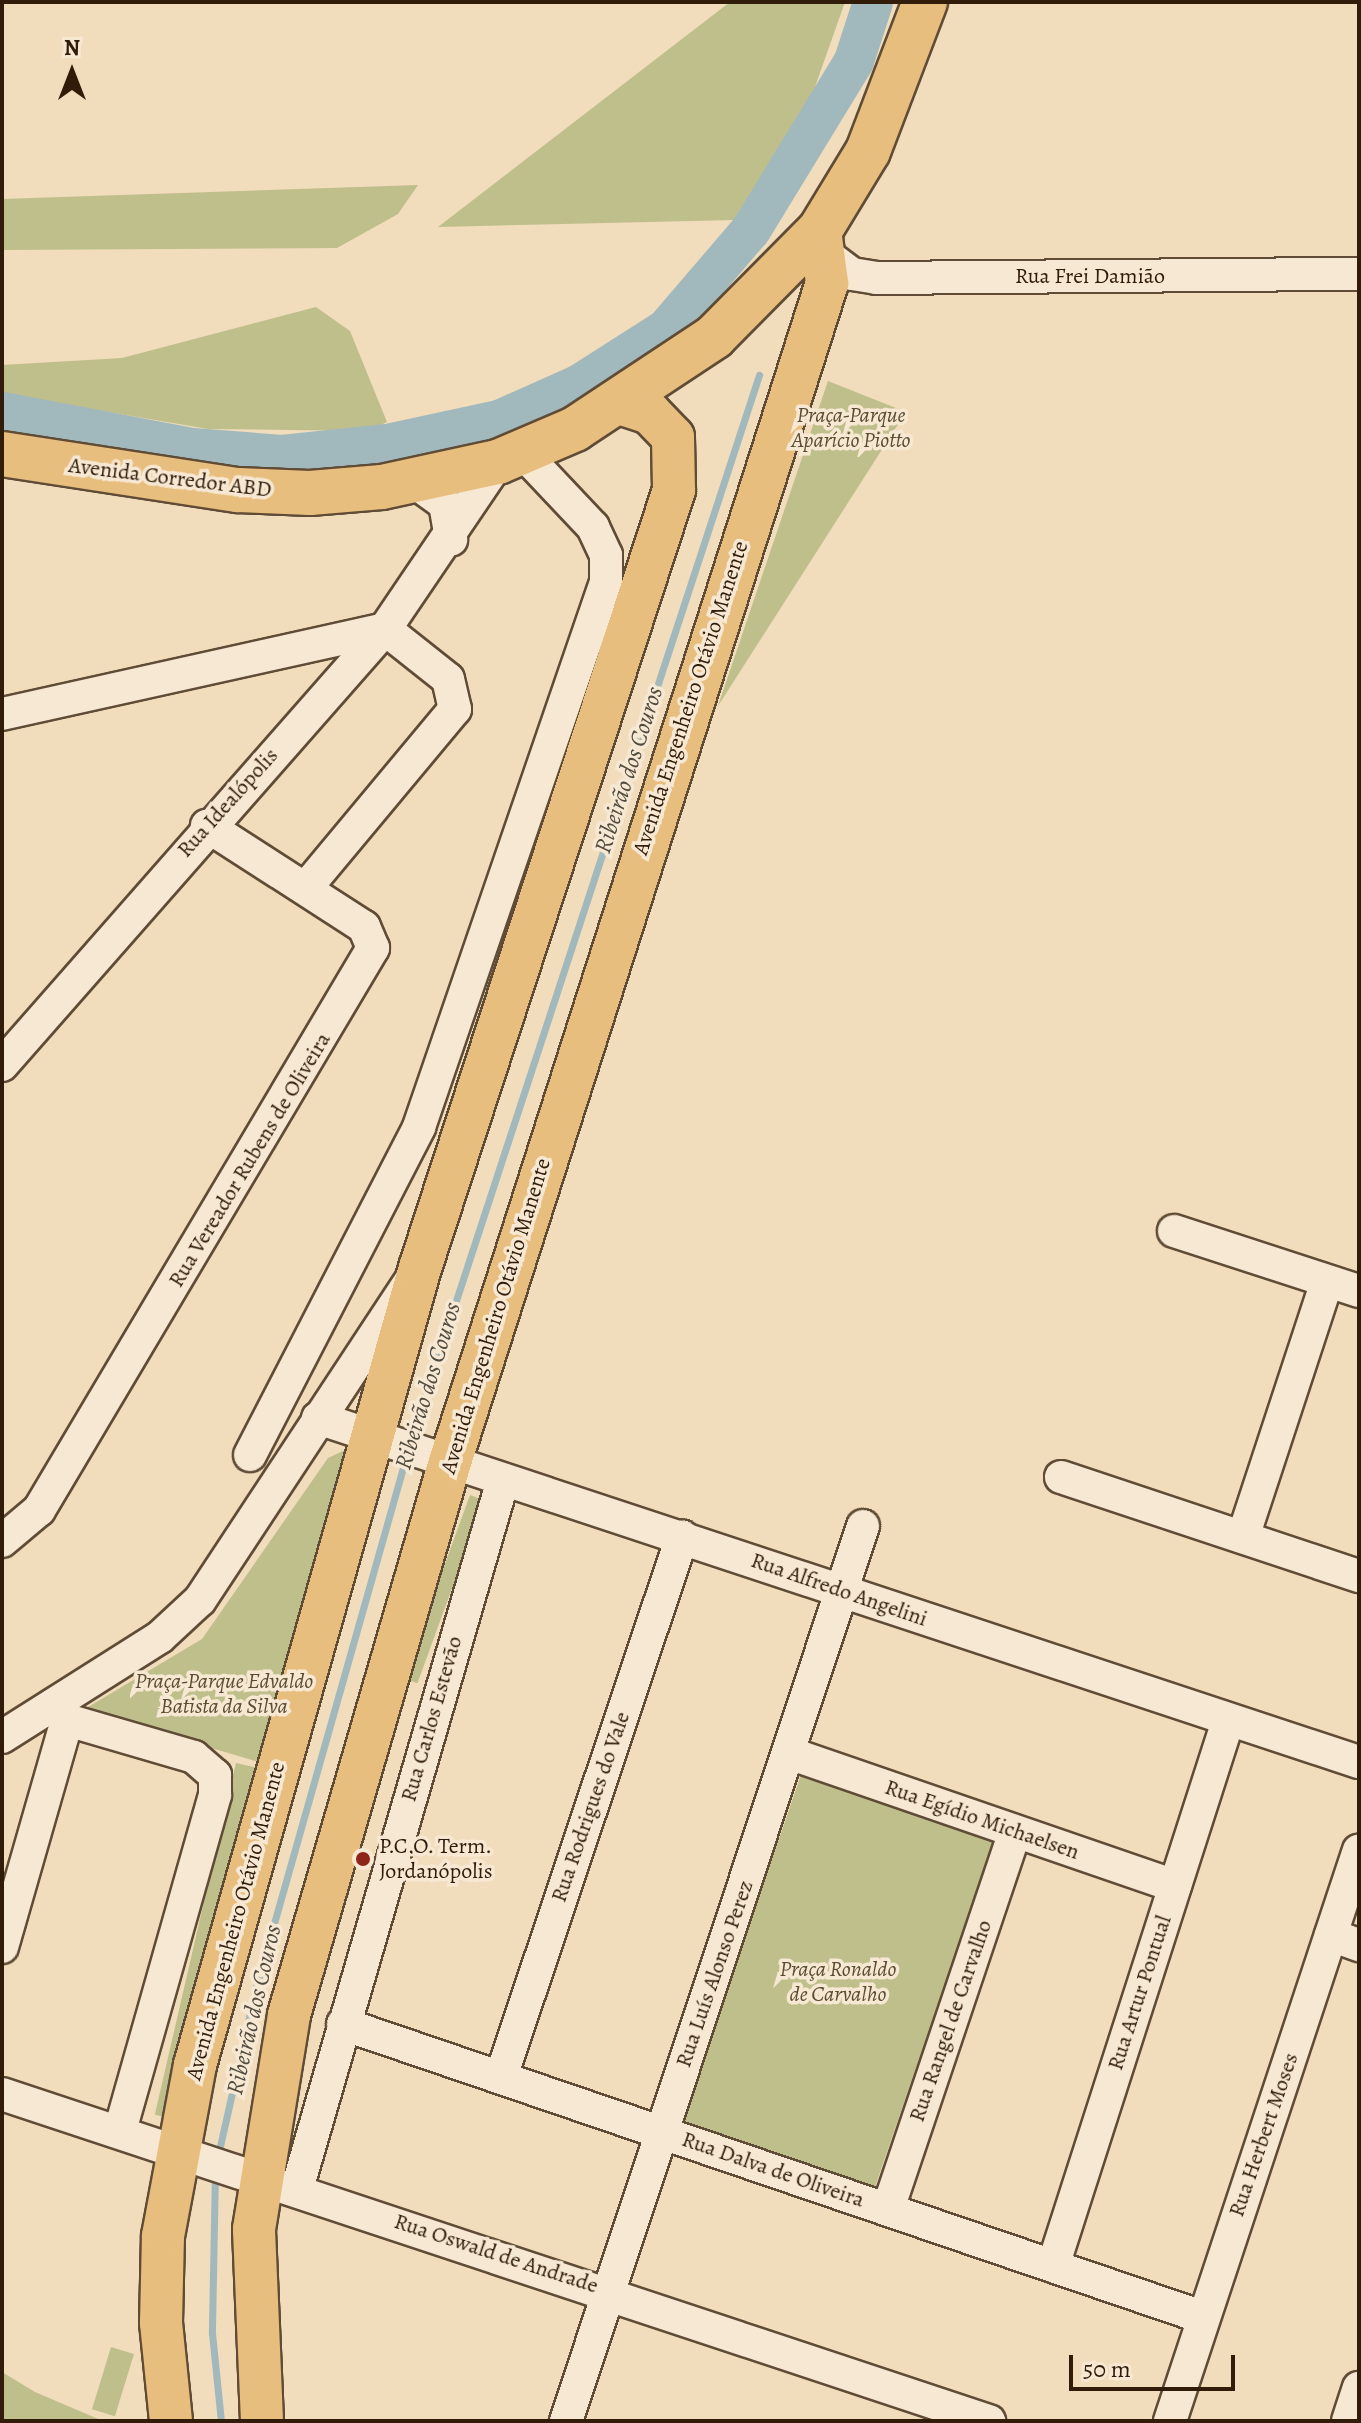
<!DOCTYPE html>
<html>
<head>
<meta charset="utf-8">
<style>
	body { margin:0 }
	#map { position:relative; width:1361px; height:2423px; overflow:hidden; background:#f1dcbb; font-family:Alegreya,serif }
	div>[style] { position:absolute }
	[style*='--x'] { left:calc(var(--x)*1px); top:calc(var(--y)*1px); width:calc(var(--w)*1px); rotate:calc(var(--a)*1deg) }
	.green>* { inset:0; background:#bfbf8c; transform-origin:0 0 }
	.stream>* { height:7px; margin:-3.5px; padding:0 3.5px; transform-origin:3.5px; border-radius:3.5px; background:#a1b8bc }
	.river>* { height:40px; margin:-20px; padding:0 20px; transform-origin:20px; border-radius:20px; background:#a1b8bc }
	.roads { filter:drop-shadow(2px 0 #604c36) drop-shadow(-2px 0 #604c36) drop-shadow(0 2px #604c36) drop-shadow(0 -2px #604c36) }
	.minor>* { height:32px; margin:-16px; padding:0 16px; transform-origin:16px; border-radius:16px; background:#f6e8d3 }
	.major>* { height:42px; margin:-21px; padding:0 21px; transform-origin:21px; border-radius:21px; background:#e8be7e }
	.highway>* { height:44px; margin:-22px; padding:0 22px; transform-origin:22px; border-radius:22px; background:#e8be7e }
	.dots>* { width:22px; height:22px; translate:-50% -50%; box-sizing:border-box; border:4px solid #f6e8d3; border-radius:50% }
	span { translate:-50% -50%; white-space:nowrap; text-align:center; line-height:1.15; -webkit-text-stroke:7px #f6e8d3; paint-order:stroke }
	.street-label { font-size:22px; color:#301c09 }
	.park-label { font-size:22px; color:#5b4d30; font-style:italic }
	.poi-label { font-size:22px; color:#301c09 }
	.left { translate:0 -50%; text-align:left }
	.water-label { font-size:24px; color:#524b3f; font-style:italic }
	.frame { position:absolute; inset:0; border:4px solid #301c09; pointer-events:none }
	.north { position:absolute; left:32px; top:32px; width:80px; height:80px; -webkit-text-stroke:6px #f6e8d3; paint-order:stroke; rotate:0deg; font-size:22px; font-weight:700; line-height:32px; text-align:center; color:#301c09 }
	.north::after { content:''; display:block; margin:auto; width:28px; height:36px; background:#301c09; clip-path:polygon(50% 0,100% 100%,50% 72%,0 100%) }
	.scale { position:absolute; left:1069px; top:2355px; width:166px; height:36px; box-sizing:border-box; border:4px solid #301c09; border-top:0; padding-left:10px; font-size:24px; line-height:28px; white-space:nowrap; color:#301c09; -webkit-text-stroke:6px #f6e8d3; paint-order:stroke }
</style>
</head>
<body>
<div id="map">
	<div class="green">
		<div style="clip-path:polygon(730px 2px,845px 2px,798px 135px,735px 220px,438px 227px)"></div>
		<div style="clip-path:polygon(418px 185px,398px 214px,337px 248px,2px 250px,2px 199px)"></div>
		<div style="clip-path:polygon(316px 307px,350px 331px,387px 422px,368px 431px,208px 429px,2px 394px,2px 365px,122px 358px)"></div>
		<div style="clip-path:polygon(828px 381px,906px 412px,718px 706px)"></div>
		<div style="clip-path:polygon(345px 1450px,353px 1463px,262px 1763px,83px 1710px,202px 1639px,328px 1458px)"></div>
		<div style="left:470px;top:1495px;width:15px;height:195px;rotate:20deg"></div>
		<div style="left:236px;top:1763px;width:26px;height:361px;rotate:13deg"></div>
		<div style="left:802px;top:1772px;width:204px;height:372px;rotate:19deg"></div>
		<div style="left:111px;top:2347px;width:24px;height:65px;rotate:17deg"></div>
		<div style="clip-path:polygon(2px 2372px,35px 2392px,103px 2421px,2px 2421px)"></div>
	</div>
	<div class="stream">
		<div style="--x:410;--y:1441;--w:1122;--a:-71.87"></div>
		<div style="--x:218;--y:2155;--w:172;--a:-77.3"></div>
		<div style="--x:256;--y:1987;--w:551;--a:-74.2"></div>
		<div style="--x:215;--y:2171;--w:162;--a:91.1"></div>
		<div style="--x:212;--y:2333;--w:88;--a:84.2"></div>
	</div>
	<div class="river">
		<div style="--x:2;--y:412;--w:193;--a:10.7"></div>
		<div style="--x:192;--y:448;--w:90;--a:4.4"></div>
		<div style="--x:282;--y:455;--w:106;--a:-6"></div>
		<div style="--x:387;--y:444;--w:115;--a:-12.1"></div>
		<div style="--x:499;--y:420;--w:86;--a:-23.9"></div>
		<div style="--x:578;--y:385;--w:104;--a:-32.5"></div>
		<div style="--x:666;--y:329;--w:130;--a:-49.4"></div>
		<div style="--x:751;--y:230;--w:198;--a:-58.6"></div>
		<div style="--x:854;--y:61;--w:62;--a:-72.1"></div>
	</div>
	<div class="roads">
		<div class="minor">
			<div style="--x:828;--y:256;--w:30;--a:37"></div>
			<div style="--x:852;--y:274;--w:24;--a:9"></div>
			<div style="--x:876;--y:278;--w:483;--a:-0.5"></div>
			<div style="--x:412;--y:480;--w:41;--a:36"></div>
			<div style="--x:445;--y:504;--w:36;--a:80"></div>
			<div style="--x:2;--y:714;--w:392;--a:-12.5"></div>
			<div style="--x:385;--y:629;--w:80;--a:38.4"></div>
			<div style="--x:448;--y:679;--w:31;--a:77"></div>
			<div style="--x:455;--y:709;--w:233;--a:129.8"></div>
			<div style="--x:2;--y:1065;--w:580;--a:-48.7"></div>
			<div style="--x:385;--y:629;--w:202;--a:-55.9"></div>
			<div style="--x:1174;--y:1231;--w:194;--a:18"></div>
			<div style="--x:318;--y:1418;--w:1096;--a:18.29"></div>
			<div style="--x:250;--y:1455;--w:369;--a:-62.7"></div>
			<div style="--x:419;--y:1127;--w:576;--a:-71.06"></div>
			<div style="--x:606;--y:582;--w:27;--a:-90"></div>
			<div style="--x:606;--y:555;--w:31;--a:-115"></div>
			<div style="--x:593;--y:527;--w:100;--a:-133.4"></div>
			<div style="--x:1061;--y:1477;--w:314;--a:18.4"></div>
			<div style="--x:1243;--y:1537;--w:269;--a:-71.8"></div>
			<div style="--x:2;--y:1541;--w:48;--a:-40"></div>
			<div style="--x:39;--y:1510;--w:654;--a:-59.28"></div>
			<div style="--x:373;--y:948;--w:23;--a:-113"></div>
			<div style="--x:364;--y:927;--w:187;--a:-147.2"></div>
			<div style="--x:53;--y:1705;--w:21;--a:47"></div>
			<div style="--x:67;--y:1720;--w:132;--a:16.2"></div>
			<div style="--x:194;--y:1757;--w:28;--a:41"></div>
			<div style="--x:215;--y:1775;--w:20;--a:90"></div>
			<div style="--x:215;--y:1795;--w:349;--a:105.8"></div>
			<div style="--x:2;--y:1737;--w:187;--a:-32.3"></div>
			<div style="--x:160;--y:1637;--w:54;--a:-42.8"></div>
			<div style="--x:200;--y:1600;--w:387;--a:-56.6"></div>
			<div style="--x:789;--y:1753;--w:408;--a:19"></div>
			<div style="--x:1331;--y:1935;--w:30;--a:20"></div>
			<div style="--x:2;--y:1947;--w:236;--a:-74"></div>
			<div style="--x:343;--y:2024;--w:908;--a:18.83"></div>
			<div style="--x:501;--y:2077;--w:570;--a:-71.47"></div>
			<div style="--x:2;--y:2094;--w:1040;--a:18.33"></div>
			<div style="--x:297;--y:2189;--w:738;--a:-73.8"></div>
			<div style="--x:888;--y:2209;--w:398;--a:-71.4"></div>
			<div style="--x:1053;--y:2266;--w:572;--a:-72.2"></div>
			<div style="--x:566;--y:2421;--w:943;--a:-71.64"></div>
			<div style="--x:1170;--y:2421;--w:601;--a:-71.69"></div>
			<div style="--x:1348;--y:2421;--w:35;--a:-72"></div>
		</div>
		<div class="major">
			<div style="--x:171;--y:2421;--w:99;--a:-95.8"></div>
			<div style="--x:161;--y:2323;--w:87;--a:-88.7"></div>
			<div style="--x:163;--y:2236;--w:174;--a:-79.4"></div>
			<div style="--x:195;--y:2065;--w:828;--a:-74.24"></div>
			<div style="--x:420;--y:1268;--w:818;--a:-71.92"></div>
			<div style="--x:674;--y:490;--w:53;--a:-91.1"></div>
			<div style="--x:673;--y:437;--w:33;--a:-134"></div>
			<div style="--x:650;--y:413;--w:29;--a:-162"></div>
			<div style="--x:262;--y:2421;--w:192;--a:-92.4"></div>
			<div style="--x:254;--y:2229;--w:217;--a:-80.7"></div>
			<div style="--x:289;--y:2015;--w:576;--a:-73.77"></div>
			<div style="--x:450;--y:1462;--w:1238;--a:-72.27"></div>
			<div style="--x:827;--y:283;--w:53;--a:-97.5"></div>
		</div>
		<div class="highway">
			<div style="--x:2;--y:454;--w:239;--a:8.7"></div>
			<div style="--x:238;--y:490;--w:72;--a:2.4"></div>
			<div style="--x:310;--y:493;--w:72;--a:-4.8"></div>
			<div style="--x:382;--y:487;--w:119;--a:-12.2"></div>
			<div style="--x:498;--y:462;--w:84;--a:-23.2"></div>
			<div style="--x:575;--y:429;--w:167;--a:-33.5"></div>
			<div style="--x:714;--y:337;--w:151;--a:-45.3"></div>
			<div style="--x:820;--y:230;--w:92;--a:-58.7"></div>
			<div style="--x:868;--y:151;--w:160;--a:-69.1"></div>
		</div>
	</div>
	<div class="dots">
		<div style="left:363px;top:1859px;background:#8f2418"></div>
	</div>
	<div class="street-label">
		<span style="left:1090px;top:277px">Rua Frei Damião</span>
		<span style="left:170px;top:478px;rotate:7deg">Avenida Corredor ABD</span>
		<span style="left:691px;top:698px;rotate:-72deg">Avenida Engenheiro Otávio Manente</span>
		<span style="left:228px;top:803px;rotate:-48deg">Rua Idealópolis</span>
		<span style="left:250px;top:1160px;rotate:-59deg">Rua Vereador Rubens de Oliveira</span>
		<span style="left:496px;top:1316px;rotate:-73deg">Avenida Engenheiro Otávio Manente</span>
		<span style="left:839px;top:1590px;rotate:19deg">Rua Alfredo Angelini</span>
		<span style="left:432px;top:1719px;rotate:-74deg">Rua Carlos Estevão</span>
		<span style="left:591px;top:1807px;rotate:-71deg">Rua Rodrigues do Vale</span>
		<span style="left:982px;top:1820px;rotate:19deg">Rua Egídio Michaelsen</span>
		<span style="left:236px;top:1921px;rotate:-75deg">Avenida Engenheiro Otávio Manente</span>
		<span style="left:715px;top:1974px;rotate:-71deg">Rua Luís Alonso Perez</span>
		<span style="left:1140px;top:1993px;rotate:-72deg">Rua Artur Pontual</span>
		<span style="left:951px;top:2021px;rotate:-71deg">Rua Rangel de Carvalho</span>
		<span style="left:1264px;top:2135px;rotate:-71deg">Rua Herbert Moses</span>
		<span style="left:773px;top:2170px;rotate:19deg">Rua Dalva de Oliveira</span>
		<span style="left:496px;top:2254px;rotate:18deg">Rua Oswald de Andrade</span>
	</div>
	<div class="park-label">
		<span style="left:851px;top:428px">Praça-Parque<br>Aparício Piotto</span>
		<span style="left:224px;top:1694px">Praça-Parque Edvaldo<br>Batista da Silva</span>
		<span style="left:838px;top:1982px">Praça Ronaldo<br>de Carvalho</span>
	</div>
	<div class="poi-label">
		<span class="left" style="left:379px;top:1859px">P.C.O. Term.<br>Jordanópolis</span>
	</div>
	<div class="water-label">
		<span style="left:629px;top:770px;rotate:-72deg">Ribeirão dos Couros</span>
		<span style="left:428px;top:1386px;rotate:-73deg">Ribeirão dos Couros</span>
		<span style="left:254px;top:2010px;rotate:-77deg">Ribeirão dos Couros</span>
	</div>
	<div class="frame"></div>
	<div class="north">N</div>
	<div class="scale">50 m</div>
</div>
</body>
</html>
